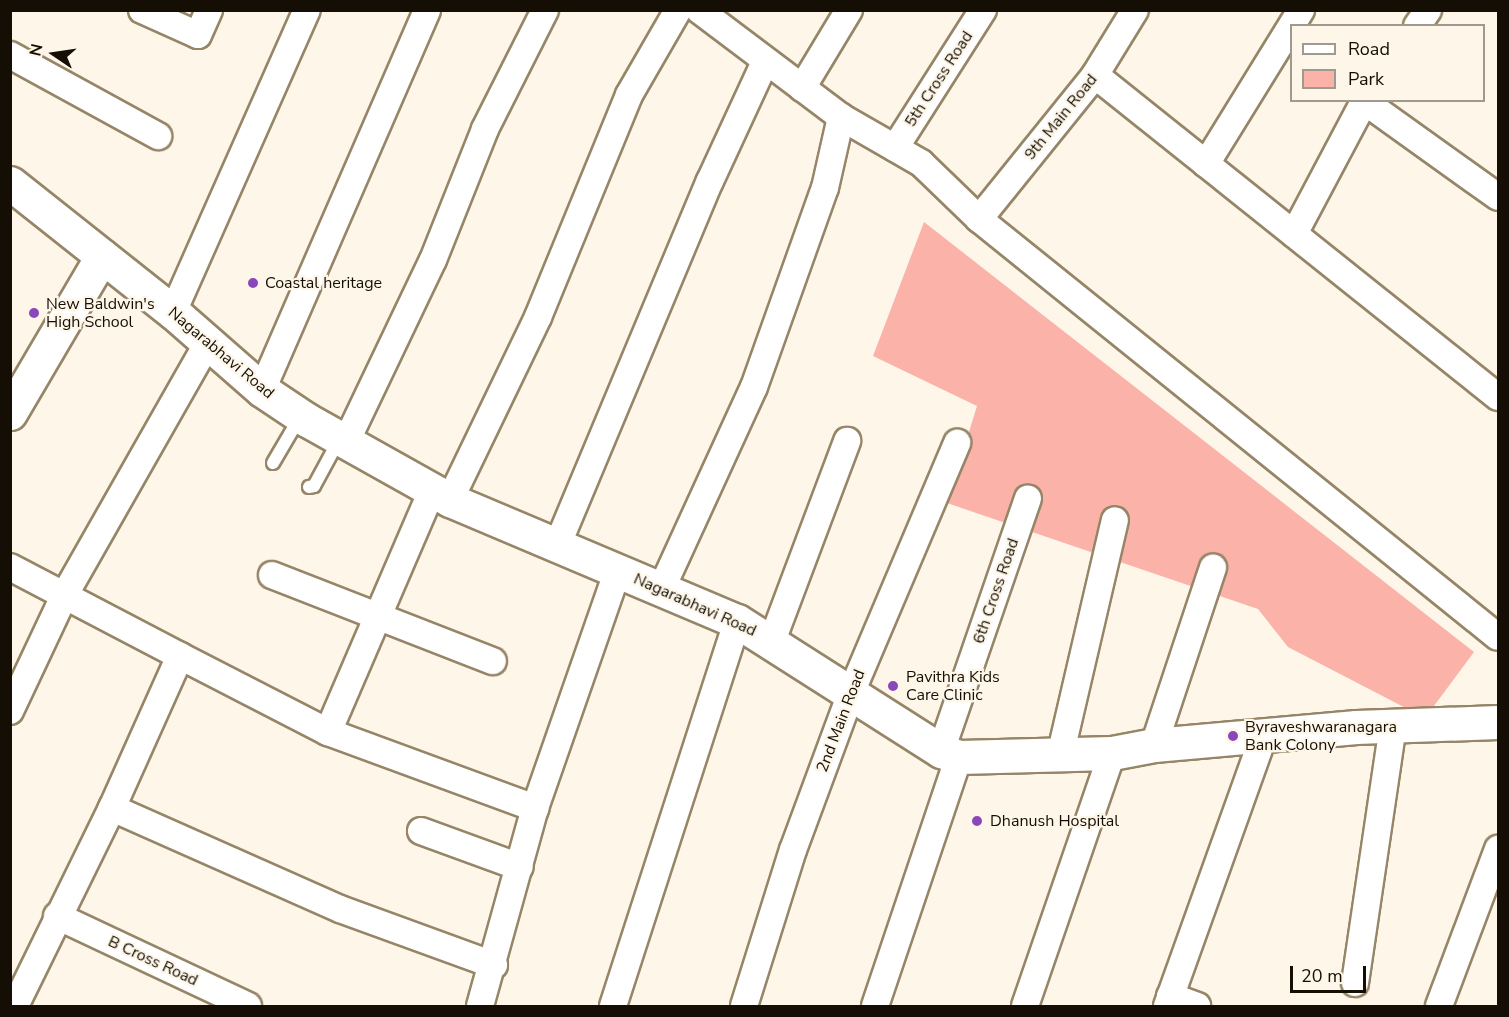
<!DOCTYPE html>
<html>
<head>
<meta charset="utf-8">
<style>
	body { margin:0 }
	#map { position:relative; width:1509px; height:1017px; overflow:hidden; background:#fdf6e9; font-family:"Nunito Sans",sans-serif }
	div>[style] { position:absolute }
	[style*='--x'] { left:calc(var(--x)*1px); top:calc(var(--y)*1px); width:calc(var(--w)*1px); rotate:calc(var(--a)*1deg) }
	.green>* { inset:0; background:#fbb2a8 }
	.roads { filter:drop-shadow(2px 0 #968567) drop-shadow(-2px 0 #968567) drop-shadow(0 2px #968567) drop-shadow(0 -2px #968567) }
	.lane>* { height:12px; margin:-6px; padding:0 6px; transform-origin:6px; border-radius:6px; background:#fff }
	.street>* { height:26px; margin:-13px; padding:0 13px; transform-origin:13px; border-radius:13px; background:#fff }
	.secondary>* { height:33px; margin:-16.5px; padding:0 16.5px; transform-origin:16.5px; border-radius:16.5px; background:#fff }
	.dots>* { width:16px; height:16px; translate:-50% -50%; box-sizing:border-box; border:3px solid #fdf6e9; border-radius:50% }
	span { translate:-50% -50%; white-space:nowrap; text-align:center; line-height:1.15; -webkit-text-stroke:4.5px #fdf6e9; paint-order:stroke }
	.street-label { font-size:16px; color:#140e04 }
	.poi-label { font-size:16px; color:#140e04 }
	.left { translate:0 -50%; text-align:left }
	.frame { position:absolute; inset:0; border:12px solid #140e04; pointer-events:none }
	.legend { position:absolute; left:1290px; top:24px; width:195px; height:78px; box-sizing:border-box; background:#fdf6e9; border:2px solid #a0998d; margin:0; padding:8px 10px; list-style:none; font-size:18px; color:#140e04 }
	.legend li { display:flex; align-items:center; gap:12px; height:30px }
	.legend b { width:30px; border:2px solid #a0998d }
	.north { position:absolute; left:24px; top:24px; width:60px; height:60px; -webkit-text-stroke:4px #fdf6e9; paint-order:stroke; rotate:283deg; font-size:16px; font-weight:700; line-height:24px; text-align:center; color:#140e04 }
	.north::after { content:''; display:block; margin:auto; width:21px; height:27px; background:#140e04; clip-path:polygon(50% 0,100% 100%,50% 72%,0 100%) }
	.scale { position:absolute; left:1290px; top:966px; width:76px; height:27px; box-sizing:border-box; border:3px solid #140e04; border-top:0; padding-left:8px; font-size:18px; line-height:21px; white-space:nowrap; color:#140e04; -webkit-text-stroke:4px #fdf6e9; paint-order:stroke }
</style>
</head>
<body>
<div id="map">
	<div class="green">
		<div style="clip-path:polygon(924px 222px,1474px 652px,1425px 718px,1288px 647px,1258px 609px,947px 503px,977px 406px,873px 356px)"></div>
	</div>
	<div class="roads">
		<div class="lane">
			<div style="--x:273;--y:463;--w:53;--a:-59.6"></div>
			<div style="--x:309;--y:487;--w:5;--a:-11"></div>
			<div style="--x:314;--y:486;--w:55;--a:-61.6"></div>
		</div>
		<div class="street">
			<div style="--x:142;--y:10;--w:61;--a:24.1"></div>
			<div style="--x:198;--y:35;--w:27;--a:-66"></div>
			<div style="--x:699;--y:10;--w:178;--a:37"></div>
			<div style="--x:841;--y:117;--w:92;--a:29.9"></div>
			<div style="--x:921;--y:163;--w:81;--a:44"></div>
			<div style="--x:979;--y:219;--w:666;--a:38.85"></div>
			<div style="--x:1417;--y:26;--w:19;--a:-55"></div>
			<div style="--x:10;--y:55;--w:169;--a:28.7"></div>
			<div style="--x:1095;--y:75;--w:516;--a:38.63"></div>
			<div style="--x:802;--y:88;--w:91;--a:-58.9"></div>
			<div style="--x:1364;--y:101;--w:165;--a:35.6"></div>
			<div style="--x:895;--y:148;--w:164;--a:-57.5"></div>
			<div style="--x:1206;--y:164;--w:181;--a:-58.3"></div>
			<div style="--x:979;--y:219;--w:185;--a:-51.1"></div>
			<div style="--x:1095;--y:75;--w:76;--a:-58.4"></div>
			<div style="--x:1294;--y:234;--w:152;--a:-62.1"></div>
			<div style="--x:173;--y:312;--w:330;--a:-66.1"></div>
			<div style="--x:262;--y:390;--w:414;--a:-66.5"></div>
			<div style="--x:347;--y:440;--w:199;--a:-64.5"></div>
			<div style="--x:433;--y:260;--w:141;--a:-68.3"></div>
			<div style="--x:485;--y:129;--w:133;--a:-63.2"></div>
			<div style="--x:450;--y:500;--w:203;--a:-64.3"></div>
			<div style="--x:538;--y:317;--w:240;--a:-67.7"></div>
			<div style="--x:629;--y:95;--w:98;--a:-60"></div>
			<div style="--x:557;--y:546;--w:396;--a:-67.3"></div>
			<div style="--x:710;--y:181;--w:131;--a:-65.2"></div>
			<div style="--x:10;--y:567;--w:192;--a:27.6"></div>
			<div style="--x:180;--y:656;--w:167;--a:114.1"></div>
			<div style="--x:112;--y:808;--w:220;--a:116.1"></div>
			<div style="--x:272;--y:575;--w:237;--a:21.3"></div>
			<div style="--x:661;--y:590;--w:223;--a:-65.4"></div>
			<div style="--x:754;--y:387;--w:211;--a:-70.4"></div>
			<div style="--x:825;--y:188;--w:73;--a:-77.3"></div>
			<div style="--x:772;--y:641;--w:214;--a:-69.4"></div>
			<div style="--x:180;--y:656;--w:166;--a:27.2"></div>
			<div style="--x:328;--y:732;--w:221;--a:20.2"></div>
			<div style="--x:10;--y:711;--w:127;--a:-64.8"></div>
			<div style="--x:64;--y:596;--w:291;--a:-60.4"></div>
			<div style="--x:328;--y:732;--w:262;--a:-66.7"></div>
			<div style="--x:1154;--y:745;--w:187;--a:-71.6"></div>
			<div style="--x:941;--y:751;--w:267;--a:-71"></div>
			<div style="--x:1060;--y:756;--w:242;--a:-76.9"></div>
			<div style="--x:112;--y:808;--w:249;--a:23.9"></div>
			<div style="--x:340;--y:909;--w:164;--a:20"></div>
			<div style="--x:421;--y:831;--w:105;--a:20"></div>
			<div style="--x:57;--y:916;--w:211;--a:25.2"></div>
			<div style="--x:1355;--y:983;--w:259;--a:-81.6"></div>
			<div style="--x:1170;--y:996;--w:29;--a:20"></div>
			<div style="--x:480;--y:1006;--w:205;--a:-74.5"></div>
			<div style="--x:535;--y:808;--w:252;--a:-70.8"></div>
			<div style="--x:613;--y:1006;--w:404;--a:-72.1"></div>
			<div style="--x:744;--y:1006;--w:164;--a:-72.6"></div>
			<div style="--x:793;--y:850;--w:167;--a:-69.7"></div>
			<div style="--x:851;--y:693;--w:272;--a:-67"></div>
			<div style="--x:875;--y:1006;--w:263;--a:-71.4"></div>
			<div style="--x:1025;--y:1006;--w:268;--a:-71"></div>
			<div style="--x:1167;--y:1006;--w:285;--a:-70.3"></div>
			<div style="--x:1439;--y:1006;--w:168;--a:-69.4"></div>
		</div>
		<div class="secondary">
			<div style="--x:10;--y:183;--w:208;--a:38.4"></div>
			<div style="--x:173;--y:312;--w:118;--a:41.2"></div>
			<div style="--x:262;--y:390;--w:54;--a:33.7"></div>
			<div style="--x:307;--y:420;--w:164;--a:29.2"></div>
			<div style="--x:450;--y:500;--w:311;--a:22.9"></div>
			<div style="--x:737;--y:621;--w:242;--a:32.5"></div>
			<div style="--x:941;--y:751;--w:19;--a:18"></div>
			<div style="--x:959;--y:757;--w:153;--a:-1.5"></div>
			<div style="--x:1112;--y:753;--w:43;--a:-10.8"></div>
			<div style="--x:1154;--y:745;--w:203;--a:-5.1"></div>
			<div style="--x:1356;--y:727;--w:142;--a:-2"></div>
			<div style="--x:10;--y:413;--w:182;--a:-59.6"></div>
		</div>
	</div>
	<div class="dots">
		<div style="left:253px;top:283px;background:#8a47bb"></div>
		<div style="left:34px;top:313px;background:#8a47bb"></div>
		<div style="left:893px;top:686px;background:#8a47bb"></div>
		<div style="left:1233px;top:736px;background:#8a47bb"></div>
		<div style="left:977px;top:821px;background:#8a47bb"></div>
	</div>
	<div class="street-label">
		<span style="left:939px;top:79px;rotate:-57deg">5th Cross Road</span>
		<span style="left:1061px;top:117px;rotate:-51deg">9th Main Road</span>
		<span style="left:221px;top:353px;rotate:40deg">Nagarabhavi Road</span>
		<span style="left:996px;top:591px;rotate:-71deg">6th Cross Road</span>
		<span style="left:695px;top:605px;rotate:24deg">Nagarabhavi Road</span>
		<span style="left:841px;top:721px;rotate:-69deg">2nd Main Road</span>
		<span style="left:153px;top:961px;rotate:25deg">B Cross Road</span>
	</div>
	<div class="poi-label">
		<span class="left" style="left:265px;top:283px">Coastal heritage</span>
		<span class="left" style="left:46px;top:313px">New Baldwin's<br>High School</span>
		<span class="left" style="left:906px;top:686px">Pavithra Kids<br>Care Clinic</span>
		<span class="left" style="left:1245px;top:736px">Byraveshwaranagara<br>Bank Colony</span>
		<span class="left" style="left:990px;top:821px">Dhanush Hospital</span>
	</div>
	<div class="frame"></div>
	<ul class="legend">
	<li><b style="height:8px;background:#fff"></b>Road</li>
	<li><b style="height:16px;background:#fbb2a8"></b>Park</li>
	</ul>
	<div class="north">N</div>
	<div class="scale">20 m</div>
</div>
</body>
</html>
